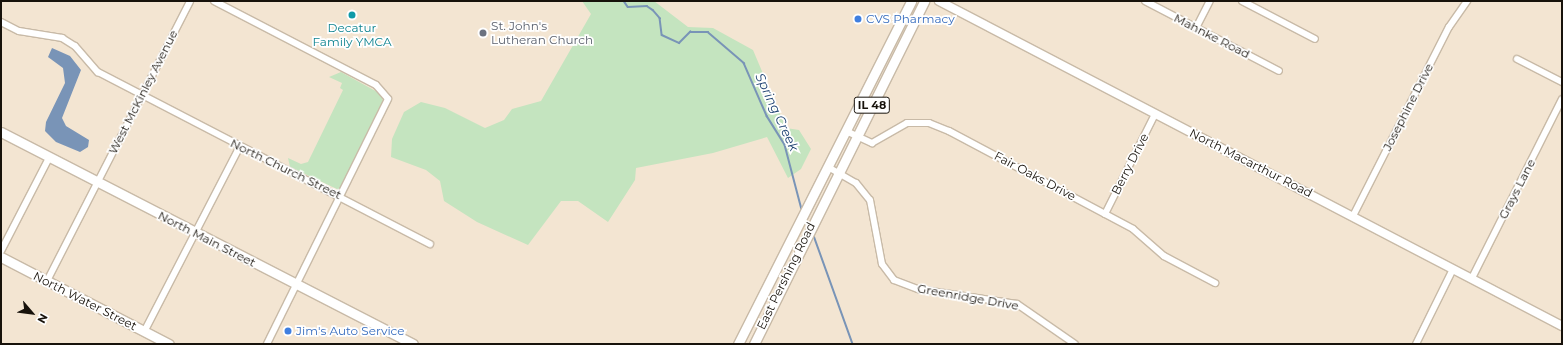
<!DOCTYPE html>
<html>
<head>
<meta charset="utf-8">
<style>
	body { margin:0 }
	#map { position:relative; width:1563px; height:345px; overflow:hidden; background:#f3e5d2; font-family:Montserrat,sans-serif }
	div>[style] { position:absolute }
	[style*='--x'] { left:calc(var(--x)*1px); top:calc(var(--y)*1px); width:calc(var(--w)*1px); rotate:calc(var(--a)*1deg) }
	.green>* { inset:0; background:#c4e4bf }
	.water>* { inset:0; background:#7994b7 }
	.stream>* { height:1.5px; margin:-0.75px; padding:0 0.75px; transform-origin:0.75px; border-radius:0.75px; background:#7994b7 }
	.roads { filter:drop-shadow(1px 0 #c8baa7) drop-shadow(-1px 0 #c8baa7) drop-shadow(0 1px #c8baa7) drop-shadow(0 -1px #c8baa7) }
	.street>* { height:6px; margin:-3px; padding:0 3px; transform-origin:3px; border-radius:3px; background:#fff }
	.secondary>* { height:8px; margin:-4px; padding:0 4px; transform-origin:4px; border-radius:4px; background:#fff }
	.primary>* { height:9px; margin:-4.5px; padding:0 4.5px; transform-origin:4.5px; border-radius:4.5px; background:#fff }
	.dots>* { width:11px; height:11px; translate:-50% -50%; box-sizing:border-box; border:2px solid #fff; border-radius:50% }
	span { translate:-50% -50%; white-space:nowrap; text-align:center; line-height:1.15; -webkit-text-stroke:3.5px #fff; paint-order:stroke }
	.shield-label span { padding:1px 3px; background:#fff; border:1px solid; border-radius:3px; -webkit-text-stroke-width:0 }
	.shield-label { font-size:11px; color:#17120b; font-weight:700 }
	.shop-label { font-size:12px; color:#366cbe }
	.left { translate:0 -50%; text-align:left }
	.worship-label { font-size:12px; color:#5b616d }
	.culture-label { font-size:12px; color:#0d838f }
	.street-label { font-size:12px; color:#17120b }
	.water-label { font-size:13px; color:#1c4170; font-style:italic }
	.frame { position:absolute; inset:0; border:2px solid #17120b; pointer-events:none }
	.north { position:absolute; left:12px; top:293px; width:40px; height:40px; -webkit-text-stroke:3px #fff; paint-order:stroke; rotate:118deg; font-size:11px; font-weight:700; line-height:16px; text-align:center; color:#17120b }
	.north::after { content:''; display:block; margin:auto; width:14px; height:18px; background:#17120b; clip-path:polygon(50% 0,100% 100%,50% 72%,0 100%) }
</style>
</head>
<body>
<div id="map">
	<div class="green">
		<div style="clip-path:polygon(582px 1px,654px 1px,688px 27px,713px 28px,753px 50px,786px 128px,799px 130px,811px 149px,801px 169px,788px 178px,767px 137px,713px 153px,636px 168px,635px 180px,608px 222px,578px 201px,561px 201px,528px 245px,477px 222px,444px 201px,440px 181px,426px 170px,391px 157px,392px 139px,404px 112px,421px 102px,445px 108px,485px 128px,504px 120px,512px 109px,541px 101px,591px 14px)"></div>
		<div style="clip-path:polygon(341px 72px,381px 94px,384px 104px,339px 190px,290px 167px,288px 158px,301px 164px,308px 162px,343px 90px,340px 88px,342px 83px,329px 77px)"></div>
	</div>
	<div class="water">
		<div style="clip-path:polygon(52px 48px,70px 56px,81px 70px,62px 118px,66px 126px,89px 140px,88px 147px,80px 152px,56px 142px,45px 131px,46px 122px,65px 83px,63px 68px,48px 57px)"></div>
	</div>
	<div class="stream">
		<div style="--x:624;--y:1;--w:7;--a:56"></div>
		<div style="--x:628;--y:7;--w:19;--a:-3"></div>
		<div style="--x:647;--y:6;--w:7;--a:34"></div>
		<div style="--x:653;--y:10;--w:11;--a:49"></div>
		<div style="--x:660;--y:18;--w:17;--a:83"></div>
		<div style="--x:662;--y:35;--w:19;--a:25"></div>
		<div style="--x:679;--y:43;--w:16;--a:-45"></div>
		<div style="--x:690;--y:32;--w:18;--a:0"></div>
		<div style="--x:708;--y:32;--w:48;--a:40.7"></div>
		<div style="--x:744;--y:63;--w:58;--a:66.5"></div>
		<div style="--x:767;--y:116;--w:34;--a:58"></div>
		<div style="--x:785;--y:145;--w:67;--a:75.3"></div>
		<div style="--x:813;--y:233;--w:118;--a:70.2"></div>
	</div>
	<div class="roads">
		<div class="street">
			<div style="--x:214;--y:1;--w:182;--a:27.4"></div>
			<div style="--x:376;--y:85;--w:18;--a:49"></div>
			<div style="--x:388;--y:99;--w:273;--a:116.3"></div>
			<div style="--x:1145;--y:1;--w:151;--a:27.6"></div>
			<div style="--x:1242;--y:1;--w:82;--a:27.5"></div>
			<div style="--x:1;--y:22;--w:20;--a:27"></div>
			<div style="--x:19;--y:31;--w:44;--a:9.2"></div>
			<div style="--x:62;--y:38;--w:15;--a:32"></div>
			<div style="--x:75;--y:46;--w:35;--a:49"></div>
			<div style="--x:98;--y:72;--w:374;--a:27.4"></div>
			<div style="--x:1196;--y:28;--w:30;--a:-63"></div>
			<div style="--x:1517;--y:59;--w:51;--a:27.1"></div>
			<div style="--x:846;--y:131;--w:29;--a:25"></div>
			<div style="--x:872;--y:143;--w:40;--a:-29.7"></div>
			<div style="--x:907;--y:123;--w:22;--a:0"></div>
			<div style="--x:929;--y:123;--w:22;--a:22"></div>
			<div style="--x:949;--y:131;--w:208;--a:28"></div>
			<div style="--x:1133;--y:229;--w:41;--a:41.1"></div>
			<div style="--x:1164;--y:256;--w:58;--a:27.9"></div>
			<div style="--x:828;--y:167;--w:32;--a:30"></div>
			<div style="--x:856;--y:183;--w:22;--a:51"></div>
			<div style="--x:870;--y:200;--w:65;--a:79.4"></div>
			<div style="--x:882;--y:264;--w:20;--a:53"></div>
			<div style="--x:894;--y:280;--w:26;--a:21"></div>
			<div style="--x:918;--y:289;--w:100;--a:8.6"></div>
			<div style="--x:1017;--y:304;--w:70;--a:34.6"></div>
			<div style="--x:1105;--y:214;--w:112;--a:-63.4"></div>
			<div style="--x:1353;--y:216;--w:212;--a:-63.1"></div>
			<div style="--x:1449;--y:27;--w:32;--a:-55"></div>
			<div style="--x:1;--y:251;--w:105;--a:-62.7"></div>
			<div style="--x:1472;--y:278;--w:200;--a:-63.3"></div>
			<div style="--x:47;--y:281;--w:314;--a:-62.9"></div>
			<div style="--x:144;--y:332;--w:209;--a:-62.7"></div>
			<div style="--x:1416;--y:344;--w:84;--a:-63.7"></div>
		</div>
		<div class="secondary">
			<div style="--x:939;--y:1;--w:703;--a:27.55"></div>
		</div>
		<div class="primary">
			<div style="--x:1;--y:132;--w:463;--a:27.2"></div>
			<div style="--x:1;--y:257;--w:189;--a:27.4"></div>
			<div style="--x:738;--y:344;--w:384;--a:-63.2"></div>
			<div style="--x:754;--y:344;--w:383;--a:-63.6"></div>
		</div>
	</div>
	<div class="dots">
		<div style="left:352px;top:15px;background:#0f9aa8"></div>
		<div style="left:858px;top:19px;background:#3f7fe0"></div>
		<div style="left:483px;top:33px;background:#6b7280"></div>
		<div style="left:288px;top:331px;background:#3f7fe0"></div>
	</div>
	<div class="shield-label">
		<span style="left:872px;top:105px">IL 48</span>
	</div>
	<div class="shop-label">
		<span class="left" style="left:866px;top:19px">CVS Pharmacy</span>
		<span class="left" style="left:296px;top:331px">Jim's Auto Service</span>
	</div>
	<div class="worship-label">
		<span class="left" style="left:491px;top:33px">St. John's<br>Lutheran Church</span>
	</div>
	<div class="culture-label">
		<span style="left:352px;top:35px">Decatur<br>Family YMCA</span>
	</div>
	<div class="street-label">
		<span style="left:1212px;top:36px;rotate:27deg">Mahnke Road</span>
		<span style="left:143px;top:92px;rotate:-63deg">West McKinley Avenue</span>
		<span style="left:1408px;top:107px;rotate:-63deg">Josephine Drive</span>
		<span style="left:1251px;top:163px;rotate:27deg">North Macarthur Road</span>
		<span style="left:1130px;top:164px;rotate:-63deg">Berry Drive</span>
		<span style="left:286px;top:169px;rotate:26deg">North Church Street</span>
		<span style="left:1035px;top:176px;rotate:28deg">Fair Oaks Drive</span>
		<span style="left:1517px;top:189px;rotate:-63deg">Grays Lane</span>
		<span style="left:207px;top:239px;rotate:27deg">North Main Street</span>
		<span style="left:786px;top:276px;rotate:-64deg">East Pershing Road</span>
		<span style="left:968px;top:297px;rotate:10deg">Greenridge Drive</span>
		<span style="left:85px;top:301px;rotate:27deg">North Water Street</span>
	</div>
	<div class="water-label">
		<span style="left:777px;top:112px;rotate:65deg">Spring Creek</span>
	</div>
	<div class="frame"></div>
	<div class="north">N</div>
</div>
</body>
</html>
